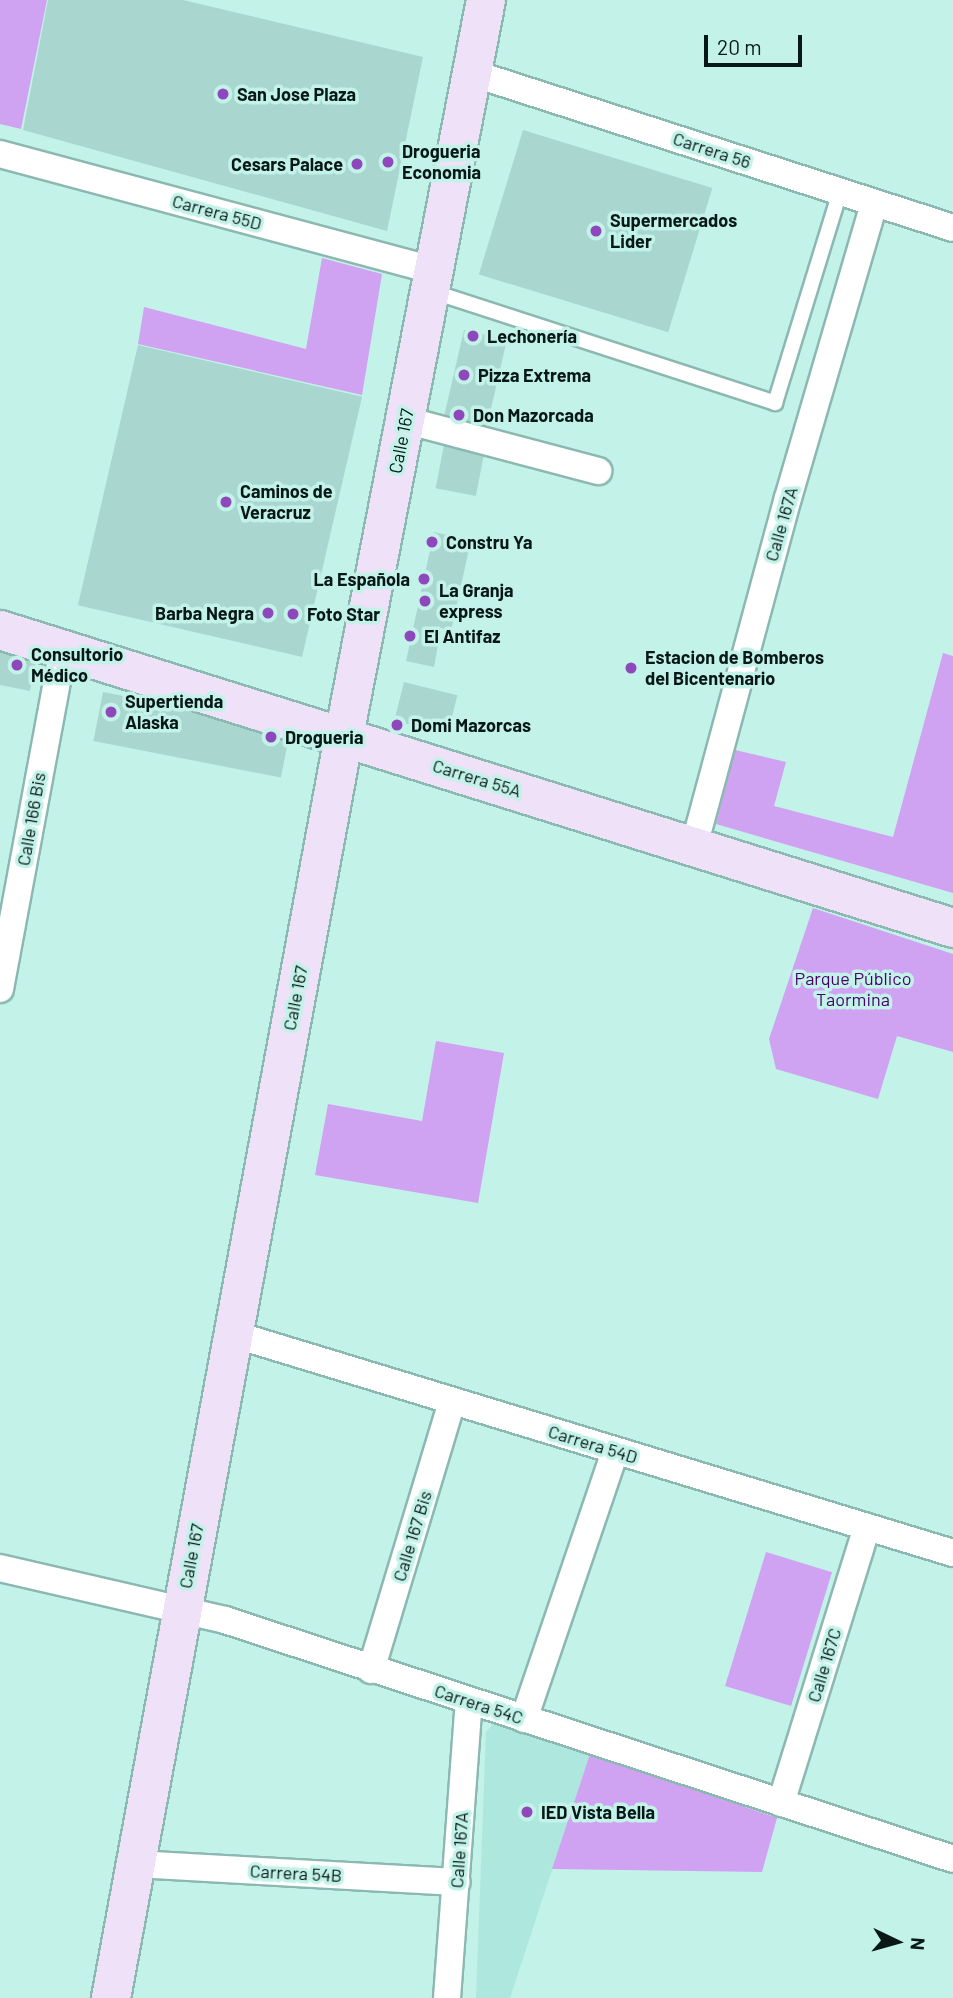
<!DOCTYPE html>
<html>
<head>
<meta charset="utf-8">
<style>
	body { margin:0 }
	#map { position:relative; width:953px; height:1998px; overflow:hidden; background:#c3f2e9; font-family:Barlow,sans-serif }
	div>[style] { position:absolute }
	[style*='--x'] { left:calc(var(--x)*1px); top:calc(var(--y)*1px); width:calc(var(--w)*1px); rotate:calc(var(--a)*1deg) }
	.built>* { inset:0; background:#aee7dd }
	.green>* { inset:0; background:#d0a2f2; transform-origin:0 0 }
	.building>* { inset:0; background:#a9d7cf; transform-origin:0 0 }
	.roads { filter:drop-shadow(2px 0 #8bb8b0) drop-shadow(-2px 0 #8bb8b0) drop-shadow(0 2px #8bb8b0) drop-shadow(0 -2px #8bb8b0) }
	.lane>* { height:14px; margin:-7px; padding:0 7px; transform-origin:7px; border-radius:7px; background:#fff }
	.street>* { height:26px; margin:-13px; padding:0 13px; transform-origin:13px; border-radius:13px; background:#fff }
	.secondary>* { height:38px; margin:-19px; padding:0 19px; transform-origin:19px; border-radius:19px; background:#eee1f8 }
	.dots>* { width:19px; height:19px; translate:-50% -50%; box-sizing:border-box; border:4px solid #c3f2e9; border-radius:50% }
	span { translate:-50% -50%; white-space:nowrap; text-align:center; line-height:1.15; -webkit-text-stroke:7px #c3f2e9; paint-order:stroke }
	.poi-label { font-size:18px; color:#071816; font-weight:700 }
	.left { translate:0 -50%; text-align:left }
	.right { translate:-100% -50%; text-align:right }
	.street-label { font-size:18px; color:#071816 }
	.park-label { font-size:18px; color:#460068 }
	.north { position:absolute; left:862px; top:1907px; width:70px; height:70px; -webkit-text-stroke:5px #c3f2e9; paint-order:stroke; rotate:95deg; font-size:19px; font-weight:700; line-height:28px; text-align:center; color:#071816 }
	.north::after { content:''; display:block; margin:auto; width:24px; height:32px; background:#071816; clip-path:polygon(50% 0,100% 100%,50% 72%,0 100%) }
	.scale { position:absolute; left:704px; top:35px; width:98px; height:32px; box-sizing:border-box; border:4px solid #071816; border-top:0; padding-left:9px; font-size:21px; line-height:24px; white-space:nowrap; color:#071816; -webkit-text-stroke:5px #c3f2e9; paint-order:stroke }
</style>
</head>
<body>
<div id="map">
	<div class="built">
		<div style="clip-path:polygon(493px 1724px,503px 1724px,590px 1754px,510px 1998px,476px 1998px,486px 1732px)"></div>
	</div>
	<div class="green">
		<div style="clip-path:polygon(0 0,47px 0,21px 129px,0 124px)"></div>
		<div style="clip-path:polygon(322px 258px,382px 274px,362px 395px,138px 344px,144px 307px,306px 349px)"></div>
		<div style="clip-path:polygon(943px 653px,953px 656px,953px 893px,716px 824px,735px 750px,786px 762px,774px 806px,893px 837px)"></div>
		<div style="clip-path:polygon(813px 908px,953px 954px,953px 1052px,897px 1036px,878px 1099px,776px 1069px,769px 1039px)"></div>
		<div style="clip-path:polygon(436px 1041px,504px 1053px,478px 1203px,315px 1175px,328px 1104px,422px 1121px)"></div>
		<div style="left:766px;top:1552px;width:69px;height:140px;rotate:17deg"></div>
		<div style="clip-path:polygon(590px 1754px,777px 1818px,762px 1872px,552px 1869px)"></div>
	</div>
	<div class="building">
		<div style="clip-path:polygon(48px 0,183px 0,423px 57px,387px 231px,23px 130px)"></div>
		<div style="left:523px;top:130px;width:198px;height:151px;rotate:17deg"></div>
		<div style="left:464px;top:330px;width:44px;height:96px;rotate:13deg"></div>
		<div style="left:138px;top:345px;width:230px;height:267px;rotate:13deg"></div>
		<div style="left:444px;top:445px;width:41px;height:44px;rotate:11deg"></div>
		<div style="clip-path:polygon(434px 532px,471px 540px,451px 631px,441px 628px,434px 667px,406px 661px)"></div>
		<div style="clip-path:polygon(0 650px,37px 658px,30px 691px,0 685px)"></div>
		<div style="left:404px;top:682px;width:55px;height:40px;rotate:14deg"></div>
		<div style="left:103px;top:692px;width:191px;height:50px;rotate:11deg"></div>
	</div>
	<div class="roads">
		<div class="lane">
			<div style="--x:431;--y:291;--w:362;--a:18"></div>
			<div style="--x:775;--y:403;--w:221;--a:-72.9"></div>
		</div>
		<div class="street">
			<div style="--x:472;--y:73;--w:505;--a:17.86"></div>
			<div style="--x:0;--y:154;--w:449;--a:15"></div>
			<div style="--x:405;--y:420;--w:200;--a:14.8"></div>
			<div style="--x:694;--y:846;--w:360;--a:-74.9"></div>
			<div style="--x:788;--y:498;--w:307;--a:-73.7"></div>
			<div style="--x:0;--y:989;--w:346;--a:-79.5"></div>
			<div style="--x:233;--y:1334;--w:753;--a:16.92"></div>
			<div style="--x:0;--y:1568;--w:231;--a:13"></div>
			<div style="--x:225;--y:1620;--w:766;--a:18.17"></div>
			<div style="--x:371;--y:1670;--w:281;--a:-73.2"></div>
			<div style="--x:524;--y:1719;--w:283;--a:-71.2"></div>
			<div style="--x:781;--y:1803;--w:289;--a:-72.7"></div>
			<div style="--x:135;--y:1864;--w:322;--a:3.2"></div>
			<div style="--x:447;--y:1998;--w:298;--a:-85.8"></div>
		</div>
		<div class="secondary">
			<div style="--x:0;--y:630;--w:999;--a:17.36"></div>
			<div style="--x:111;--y:1998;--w:1283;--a:-79.54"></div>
			<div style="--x:344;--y:736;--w:750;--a:-79.08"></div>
		</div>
	</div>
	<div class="dots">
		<div style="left:223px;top:94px;background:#8f48bb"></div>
		<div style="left:388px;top:162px;background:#8f48bb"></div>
		<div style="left:357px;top:164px;background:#8f48bb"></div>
		<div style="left:596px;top:231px;background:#8f48bb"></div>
		<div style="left:473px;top:336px;background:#8f48bb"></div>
		<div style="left:464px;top:375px;background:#8f48bb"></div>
		<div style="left:459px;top:415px;background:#8f48bb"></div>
		<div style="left:226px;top:502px;background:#8f48bb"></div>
		<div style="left:432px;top:542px;background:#8f48bb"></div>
		<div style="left:424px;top:579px;background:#8f48bb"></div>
		<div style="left:425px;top:601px;background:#8f48bb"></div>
		<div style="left:268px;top:613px;background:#8f48bb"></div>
		<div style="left:293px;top:614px;background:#8f48bb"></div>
		<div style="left:410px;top:636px;background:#8f48bb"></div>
		<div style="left:17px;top:665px;background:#8f48bb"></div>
		<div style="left:631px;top:668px;background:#8f48bb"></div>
		<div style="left:111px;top:712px;background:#8f48bb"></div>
		<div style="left:397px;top:725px;background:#8f48bb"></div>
		<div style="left:271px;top:737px;background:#8f48bb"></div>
		<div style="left:527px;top:1812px;background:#8f48bb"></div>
	</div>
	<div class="poi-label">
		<span class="left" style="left:237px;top:94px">San Jose Plaza</span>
		<span class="left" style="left:402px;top:162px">Drogueria<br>Economia</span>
		<span class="right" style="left:343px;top:164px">Cesars Palace</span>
		<span class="left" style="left:610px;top:231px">Supermercados<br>Lider</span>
		<span class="left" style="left:487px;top:336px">Lechonería</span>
		<span class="left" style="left:478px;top:375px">Pizza Extrema</span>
		<span class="left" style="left:473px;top:415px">Don Mazorcada</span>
		<span class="left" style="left:240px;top:502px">Caminos de<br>Veracruz</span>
		<span class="left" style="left:446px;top:542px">Constru Ya</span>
		<span class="right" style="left:410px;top:579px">La Española</span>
		<span class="left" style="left:439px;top:601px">La Granja<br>express</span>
		<span class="right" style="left:254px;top:613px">Barba Negra</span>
		<span class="left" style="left:307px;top:614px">Foto Star</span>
		<span class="left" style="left:424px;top:636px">El Antifaz</span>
		<span class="left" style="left:31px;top:665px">Consultorio<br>Médico</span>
		<span class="left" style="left:645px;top:668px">Estacion de Bomberos<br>del Bicentenario</span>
		<span class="left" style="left:125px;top:712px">Supertienda<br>Alaska</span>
		<span class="left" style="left:411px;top:725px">Domi Mazorcas</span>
		<span class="left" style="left:285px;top:737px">Drogueria</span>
		<span class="left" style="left:541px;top:1812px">IED Vista Bella</span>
	</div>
	<div class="street-label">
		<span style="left:712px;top:150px;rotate:18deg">Carrera 56</span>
		<span style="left:217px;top:212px;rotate:15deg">Carrera 55D</span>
		<span style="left:401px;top:441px;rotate:-79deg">Calle 167</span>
		<span style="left:781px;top:524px;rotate:-74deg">Calle 167A</span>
		<span style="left:477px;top:778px;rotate:17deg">Carrera 55A</span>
		<span style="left:31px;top:819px;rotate:-80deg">Calle 166 Bis</span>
		<span style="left:295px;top:998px;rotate:-79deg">Calle 167</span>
		<span style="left:593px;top:1444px;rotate:17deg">Carrera 54D</span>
		<span style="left:412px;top:1536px;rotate:-73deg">Calle 167 Bis</span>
		<span style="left:191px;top:1556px;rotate:-79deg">Calle 167</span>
		<span style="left:824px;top:1665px;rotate:-73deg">Calle 167C</span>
		<span style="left:479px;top:1704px;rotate:18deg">Carrera 54C</span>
		<span style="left:459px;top:1850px;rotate:-86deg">Calle 167A</span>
		<span style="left:296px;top:1873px;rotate:3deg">Carrera 54B</span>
	</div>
	<div class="park-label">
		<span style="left:853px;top:989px">Parque Público<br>Taormina</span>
	</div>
	<div class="north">N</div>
	<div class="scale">20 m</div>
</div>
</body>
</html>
